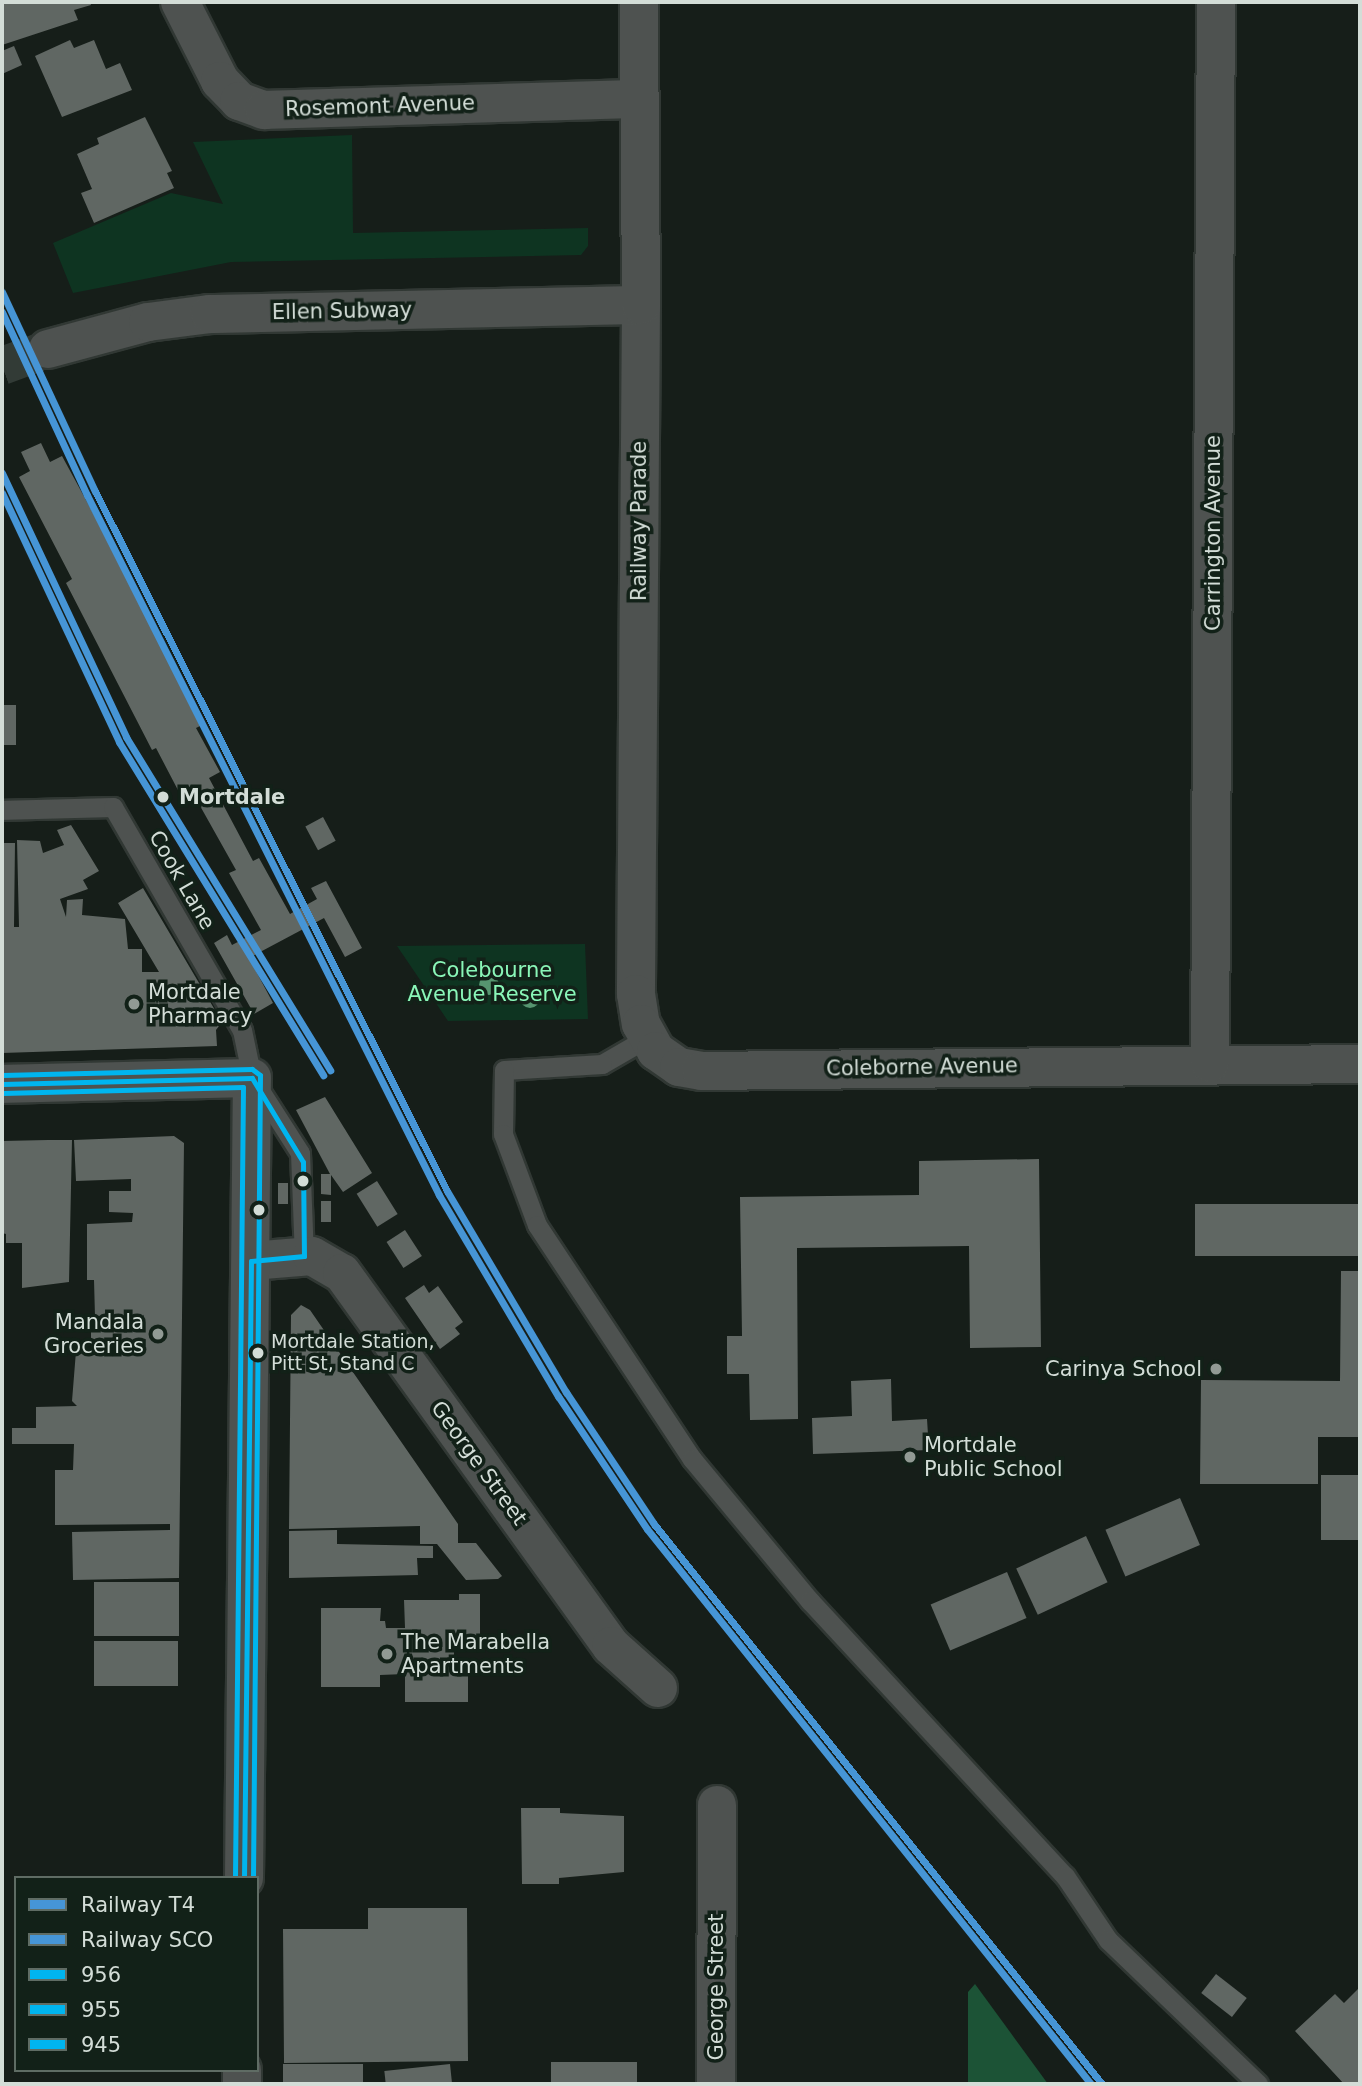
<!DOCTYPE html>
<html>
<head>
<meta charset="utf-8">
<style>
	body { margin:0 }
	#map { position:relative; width:1362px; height:2086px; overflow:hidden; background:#161e19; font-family:"DejaVu Sans",sans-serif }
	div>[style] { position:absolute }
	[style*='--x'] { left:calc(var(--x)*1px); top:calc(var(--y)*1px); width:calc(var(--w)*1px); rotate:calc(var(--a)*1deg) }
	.green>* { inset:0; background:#0e3421 }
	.forest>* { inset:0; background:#1c5336 }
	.building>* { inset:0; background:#606763; transform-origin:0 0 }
	.tertiary-tunnel>* { height:38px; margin-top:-19px; transform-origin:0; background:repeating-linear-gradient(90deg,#323b36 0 38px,transparent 0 57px) }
	.roads { filter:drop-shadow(2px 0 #313834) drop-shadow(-2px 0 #313834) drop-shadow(0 2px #313834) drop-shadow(0 -2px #313834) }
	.service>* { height:19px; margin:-9.5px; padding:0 9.5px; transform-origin:9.5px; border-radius:9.5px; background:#4e5250 }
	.minor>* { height:38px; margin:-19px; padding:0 19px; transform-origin:19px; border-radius:19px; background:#4e5250 }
	.tertiary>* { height:38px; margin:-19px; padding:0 19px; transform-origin:19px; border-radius:19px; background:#4e5250 }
	.bus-1>* { height:5px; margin:-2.5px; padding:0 2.5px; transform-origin:2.5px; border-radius:2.5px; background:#00b5ef }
	.bus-2>* { height:5px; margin:-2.5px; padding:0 2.5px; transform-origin:2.5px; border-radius:2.5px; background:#00b5ef }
	.bus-3>* { height:5px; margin:-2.5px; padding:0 2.5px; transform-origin:2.5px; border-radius:2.5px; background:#00b5ef }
	.rail-1>* { height:7px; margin:-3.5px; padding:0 3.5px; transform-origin:3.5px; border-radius:3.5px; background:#4695d6 }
	.rail-2>* { height:7px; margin:-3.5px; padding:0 3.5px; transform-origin:3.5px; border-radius:3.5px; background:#4695d6 }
	.trees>* { width:20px; height:20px; margin:-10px; border-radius:50%; background:#569570 }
	.dots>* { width:19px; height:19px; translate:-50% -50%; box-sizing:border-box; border:4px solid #122118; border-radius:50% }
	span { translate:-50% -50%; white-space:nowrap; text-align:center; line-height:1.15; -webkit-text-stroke:7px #122118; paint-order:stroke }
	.bus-label { font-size:19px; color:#d3ddd7 }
	.left { translate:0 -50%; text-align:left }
	.street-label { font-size:21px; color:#d3ddd7 }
	.stop-label { font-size:21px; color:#d3ddd7; font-weight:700 }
	.park-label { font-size:21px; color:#8af6b8 }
	.poi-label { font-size:21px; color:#d3ddd7 }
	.right { translate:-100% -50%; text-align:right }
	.frame { position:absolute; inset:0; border:4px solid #d3ddd7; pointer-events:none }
	.legend { position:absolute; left:14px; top:1876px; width:245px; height:196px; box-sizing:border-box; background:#122118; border:2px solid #5f6c64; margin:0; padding:9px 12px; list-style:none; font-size:21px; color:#d3ddd7 }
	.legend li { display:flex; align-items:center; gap:14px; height:35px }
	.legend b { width:35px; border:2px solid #5f6c64 }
</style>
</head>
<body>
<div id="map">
	<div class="green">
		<div style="clip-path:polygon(352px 135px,353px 233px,588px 228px,588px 246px,581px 255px,231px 262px,73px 293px,53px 243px,171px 193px,223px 204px,193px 142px)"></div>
		<div style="clip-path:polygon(585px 944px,588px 1019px,448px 1021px,397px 946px)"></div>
	</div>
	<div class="forest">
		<div style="clip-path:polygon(975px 1984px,1048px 2084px,968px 2084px,968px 1992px)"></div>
	</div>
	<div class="building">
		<div style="clip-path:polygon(2px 2px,90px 2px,91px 5px,74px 10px,78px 20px,2px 45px)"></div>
		<div style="clip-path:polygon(70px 40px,74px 48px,94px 40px,106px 69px,120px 63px,132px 90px,62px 117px,35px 56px)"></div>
		<div style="clip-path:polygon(14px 46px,22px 65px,2px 74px,2px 51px)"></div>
		<div style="clip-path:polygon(145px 117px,172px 171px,167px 173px,174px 188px,94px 223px,81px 193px,92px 189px,77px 154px,99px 144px,97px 138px)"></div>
		<div style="clip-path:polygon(41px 443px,50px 462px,62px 456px,117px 557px,202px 725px,196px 728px,220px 772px,209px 778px,253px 861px,259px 858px,290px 914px,317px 899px,311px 888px,326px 881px,362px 948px,345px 957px,324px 918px,249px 958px,273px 1003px,254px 1014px,214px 943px,227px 935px,232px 945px,261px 930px,229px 873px,236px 870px,190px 788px,180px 794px,156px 748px,152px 750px,66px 583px,72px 579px,19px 477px,30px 471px,21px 452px)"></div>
		<div style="left:2px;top:705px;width:14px;height:40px"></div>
		<div style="left:323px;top:817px;width:27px;height:20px;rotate:62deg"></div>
		<div style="clip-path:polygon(71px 825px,99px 871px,83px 880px,88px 889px,60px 899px,66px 917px,67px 900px,83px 899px,82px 915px,125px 919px,128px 949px,142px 949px,142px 972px,159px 972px,118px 903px,143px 888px,222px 1022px,216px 1030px,217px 1046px,2px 1053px,2px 843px,15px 843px,14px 927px,19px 927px,17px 840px,40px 841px,43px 853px,64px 845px,57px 830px)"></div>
		<div style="clip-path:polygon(325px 1097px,372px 1173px,343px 1192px,331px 1175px,331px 1195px,321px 1194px,321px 1174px,330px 1174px,296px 1110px)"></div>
		<div style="clip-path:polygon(174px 1136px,184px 1143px,179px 1578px,73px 1580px,72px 1532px,170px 1530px,170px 1524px,55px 1525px,55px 1470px,73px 1470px,74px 1444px,12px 1444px,12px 1428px,36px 1428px,36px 1407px,77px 1406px,72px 1401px,76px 1351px,91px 1351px,91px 1326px,140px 1327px,140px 1317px,95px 1317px,94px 1280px,87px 1280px,87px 1224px,132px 1222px,133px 1213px,109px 1212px,109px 1191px,131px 1191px,131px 1179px,76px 1181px,74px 1140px)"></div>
		<div style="clip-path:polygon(48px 1140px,72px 1140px,69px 1282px,22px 1288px,22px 1243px,6px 1243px,6px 1234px,2px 1233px,2px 1141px)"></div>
		<div style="clip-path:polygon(1039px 1159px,1041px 1347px,970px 1348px,969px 1246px,797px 1248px,798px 1419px,750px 1420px,749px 1374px,727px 1374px,727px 1336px,742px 1336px,740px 1197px,919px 1195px,919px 1161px)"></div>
		<div style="left:377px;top:1181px;width:39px;height:24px;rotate:58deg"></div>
		<div style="left:278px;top:1183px;width:10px;height:21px"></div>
		<div style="left:321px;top:1201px;width:10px;height:21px"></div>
		<div style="left:1360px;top:1204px;width:52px;height:165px;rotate:90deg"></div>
		<div style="left:405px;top:1230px;width:31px;height:22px;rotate:57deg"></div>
		<div style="clip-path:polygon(1341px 1271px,1360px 1271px,1360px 1437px,1318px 1437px,1318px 1484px,1200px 1484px,1201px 1380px,1340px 1381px)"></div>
		<div style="clip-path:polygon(424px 1285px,429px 1293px,438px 1286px,463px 1322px,455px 1328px,460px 1334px,440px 1349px,405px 1298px)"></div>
		<div style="clip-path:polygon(301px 1305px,310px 1310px,458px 1524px,458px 1543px,476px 1543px,502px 1576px,498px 1579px,466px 1580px,437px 1544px,420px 1544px,420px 1526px,289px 1529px,291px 1315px)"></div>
		<div style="clip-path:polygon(891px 1379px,892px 1421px,927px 1419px,929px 1450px,813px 1454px,812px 1418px,852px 1416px,851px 1381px)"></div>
		<div style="left:1360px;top:1475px;width:65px;height:39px;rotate:90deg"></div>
		<div style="left:1180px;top:1498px;width:51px;height:81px;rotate:67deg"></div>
		<div style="clip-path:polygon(337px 1530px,337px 1544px,433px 1546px,433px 1558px,417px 1558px,418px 1575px,289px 1578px,289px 1531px)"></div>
		<div style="left:1086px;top:1536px;width:51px;height:77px;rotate:65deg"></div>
		<div style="left:1007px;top:1572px;width:50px;height:83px;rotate:67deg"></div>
		<div style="left:179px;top:1582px;width:54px;height:85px;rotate:90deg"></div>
		<div style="clip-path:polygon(459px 1594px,480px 1594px,480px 1643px,454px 1637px,454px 1666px,468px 1666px,468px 1702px,405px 1702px,405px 1674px,380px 1675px,380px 1687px,321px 1687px,321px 1608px,381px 1608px,380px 1621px,385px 1621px,386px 1628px,405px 1628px,404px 1600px,459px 1600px)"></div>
		<div style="left:178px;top:1641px;width:45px;height:84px;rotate:90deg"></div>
		<div style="clip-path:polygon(521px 1808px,560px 1808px,560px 1813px,624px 1816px,624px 1872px,559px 1878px,559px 1884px,522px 1884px)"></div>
		<div style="clip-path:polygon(368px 1908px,467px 1908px,468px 2061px,284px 2063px,283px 1929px,368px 1929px)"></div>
		<div style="left:1216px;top:1974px;width:39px;height:24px;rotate:38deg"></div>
		<div style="clip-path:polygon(1360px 1987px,1360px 2084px,1344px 2084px,1295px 2031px,1335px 1994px,1344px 2003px)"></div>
		<div style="left:637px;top:2062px;width:22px;height:86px;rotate:90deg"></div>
		<div style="left:363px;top:2064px;width:20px;height:80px;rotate:90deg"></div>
		<div style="left:450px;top:2064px;width:20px;height:66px;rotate:84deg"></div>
	</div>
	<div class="tertiary-tunnel">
		<div style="--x:2;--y:366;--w:49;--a:-20.3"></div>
	</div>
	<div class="roads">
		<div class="service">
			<div style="--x:2;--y:810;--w:111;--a:-1.5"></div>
			<div style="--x:113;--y:807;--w:258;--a:60"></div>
			<div style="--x:242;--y:1030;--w:49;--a:78.2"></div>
			<div style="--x:252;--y:1078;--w:89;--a:57.4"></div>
			<div style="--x:300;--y:1153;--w:103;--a:87.8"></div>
			<div style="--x:647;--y:1038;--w:52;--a:150"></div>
			<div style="--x:602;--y:1064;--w:98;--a:176.5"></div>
			<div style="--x:504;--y:1070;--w:64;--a:90.9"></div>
			<div style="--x:503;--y:1134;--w:97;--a:69.5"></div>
			<div style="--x:537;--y:1225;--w:281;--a:56.5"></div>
			<div style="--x:692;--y:1459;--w:185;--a:50.3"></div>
			<div style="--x:810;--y:1601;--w:375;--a:47.2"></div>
			<div style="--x:1065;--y:1876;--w:77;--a:56.1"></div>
			<div style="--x:1108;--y:1940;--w:208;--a:43.8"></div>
		</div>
		<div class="minor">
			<div style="--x:180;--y:2;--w:89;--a:63.1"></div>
			<div style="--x:220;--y:81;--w:28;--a:46"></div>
			<div style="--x:239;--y:101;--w:27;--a:20"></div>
			<div style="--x:264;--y:110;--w:376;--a:-1.7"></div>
			<div style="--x:641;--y:305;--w:689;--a:90.42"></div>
			<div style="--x:636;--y:994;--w:30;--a:81"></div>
			<div style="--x:641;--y:1024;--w:31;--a:61"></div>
			<div style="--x:656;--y:1051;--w:28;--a:35"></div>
			<div style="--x:679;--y:1067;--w:22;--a:10"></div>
			<div style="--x:701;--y:1071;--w:659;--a:-0.61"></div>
			<div style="--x:1210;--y:1063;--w:1061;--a:-89.68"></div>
			<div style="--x:251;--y:1261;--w:61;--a:-4.7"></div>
			<div style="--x:312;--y:1256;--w:34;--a:30"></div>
			<div style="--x:342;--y:1273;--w:460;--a:54.2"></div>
			<div style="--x:611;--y:1646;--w:63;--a:41.8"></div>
			<div style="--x:244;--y:1878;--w:800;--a:-89.43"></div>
			<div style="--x:242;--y:2084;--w:14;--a:-90"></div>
			<div style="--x:716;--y:2084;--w:279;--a:-89.8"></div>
		</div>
		<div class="tertiary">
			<div style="--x:48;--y:349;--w:104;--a:-15.1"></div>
			<div style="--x:148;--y:322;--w:63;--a:-7.4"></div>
			<div style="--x:210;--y:314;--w:431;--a:-1.2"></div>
			<div style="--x:641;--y:305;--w:303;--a:-90.4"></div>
			<div style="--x:2;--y:1084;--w:250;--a:-1.4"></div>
		</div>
	</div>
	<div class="bus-1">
		<div style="--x:2;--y:1084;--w:250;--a:-1.4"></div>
		<div style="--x:252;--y:1078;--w:98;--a:58.7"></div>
		<div style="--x:303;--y:1162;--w:94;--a:89.4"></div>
		<div style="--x:304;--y:1256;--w:53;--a:174.6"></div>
		<div style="--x:251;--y:1261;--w:617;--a:90.65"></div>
	</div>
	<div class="bus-2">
		<div style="--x:2;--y:1093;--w:241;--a:-1.4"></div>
		<div style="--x:243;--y:1087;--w:791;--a:90.58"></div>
	</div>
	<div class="bus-3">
		<div style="--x:2;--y:1075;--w:250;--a:-1.4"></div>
		<div style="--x:252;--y:1069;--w:10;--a:37"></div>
		<div style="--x:260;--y:1075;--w:803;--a:90.5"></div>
	</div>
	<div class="rail-1">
		<div style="--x:2;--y:292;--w:220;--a:65"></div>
		<div style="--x:95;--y:491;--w:784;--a:63.3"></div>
		<div style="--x:447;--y:1191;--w:234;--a:59.4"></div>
		<div style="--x:566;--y:1392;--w:159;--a:56.3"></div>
		<div style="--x:654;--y:1524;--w:717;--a:51.34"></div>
		<div style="--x:2;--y:473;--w:292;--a:64.8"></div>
		<div style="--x:126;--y:737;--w:391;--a:58.5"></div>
	</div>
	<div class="rail-2">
		<div style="--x:2;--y:312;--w:202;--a:65.1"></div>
		<div style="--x:87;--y:495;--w:784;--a:63.3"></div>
		<div style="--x:439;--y:1195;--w:234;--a:59.4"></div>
		<div style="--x:558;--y:1396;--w:160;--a:56.2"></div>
		<div style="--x:647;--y:1529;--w:711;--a:51.34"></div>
		<div style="--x:2;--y:493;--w:275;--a:64.8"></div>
		<div style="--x:119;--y:742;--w:391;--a:58.5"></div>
	</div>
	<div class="trees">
		<div style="left:489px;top:985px"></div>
		<div style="left:530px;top:998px"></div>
	</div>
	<div class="dots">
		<div style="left:163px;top:797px;background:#d3ddd7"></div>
		<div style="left:134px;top:1004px;background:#919a94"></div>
		<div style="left:303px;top:1181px;background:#d3ddd7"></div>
		<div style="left:259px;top:1210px;background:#d3ddd7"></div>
		<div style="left:158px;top:1334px;background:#919a94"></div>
		<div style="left:258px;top:1353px;background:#d3ddd7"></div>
		<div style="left:1216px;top:1369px;background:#919a94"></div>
		<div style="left:910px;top:1457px;background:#919a94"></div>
		<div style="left:387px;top:1654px;background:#919a94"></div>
	</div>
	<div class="bus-label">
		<span class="left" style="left:271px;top:1353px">Mortdale Station,<br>Pitt St, Stand C</span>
	</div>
	<div class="street-label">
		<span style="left:380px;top:106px;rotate:-2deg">Rosemont Avenue</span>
		<span style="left:342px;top:311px;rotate:-1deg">Ellen Subway</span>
		<span style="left:639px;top:521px;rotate:-90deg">Railway Parade</span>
		<span style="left:1213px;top:533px;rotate:-90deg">Carrington Avenue</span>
		<span style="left:182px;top:880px;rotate:60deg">Cook Lane</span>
		<span style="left:922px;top:1067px;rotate:-1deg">Coleborne Avenue</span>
		<span style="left:479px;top:1463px;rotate:54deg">George Street</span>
		<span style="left:716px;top:1987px;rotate:-90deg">George Street</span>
	</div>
	<div class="stop-label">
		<span class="left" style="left:179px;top:797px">Mortdale</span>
	</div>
	<div class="park-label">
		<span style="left:492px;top:982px">Colebourne<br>Avenue Reserve</span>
	</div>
	<div class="poi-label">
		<span class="left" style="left:148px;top:1004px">Mortdale<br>Pharmacy</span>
		<span class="right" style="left:144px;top:1334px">Mandala<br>Groceries</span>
		<span class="right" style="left:1202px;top:1369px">Carinya School</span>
		<span class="left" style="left:924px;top:1457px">Mortdale<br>Public School</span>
		<span class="left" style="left:401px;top:1654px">The Marabella<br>Apartments</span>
	</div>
	<div class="frame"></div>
	<ul class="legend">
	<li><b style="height:9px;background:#4695d6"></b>Railway T4</li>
	<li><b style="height:9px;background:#4695d6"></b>Railway SCO</li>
	<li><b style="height:9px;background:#00b5ef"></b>956</li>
	<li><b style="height:9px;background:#00b5ef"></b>955</li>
	<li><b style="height:9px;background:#00b5ef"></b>945</li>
	</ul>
</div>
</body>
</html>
